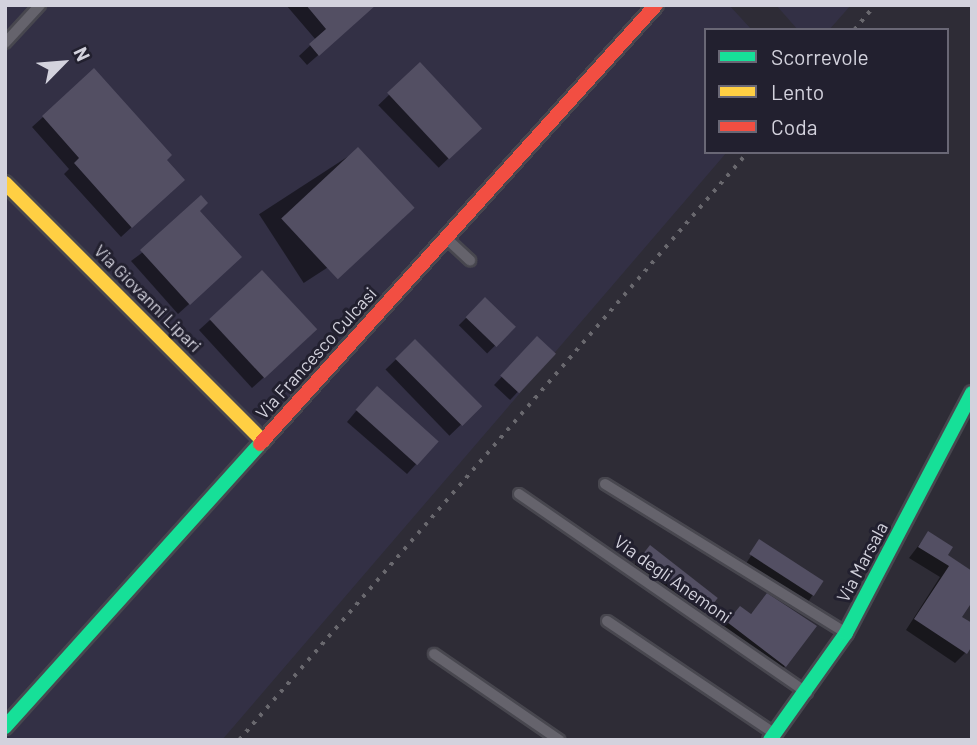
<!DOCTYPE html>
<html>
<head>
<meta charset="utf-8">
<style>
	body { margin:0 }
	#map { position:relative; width:977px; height:745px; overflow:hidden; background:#2e2c36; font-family:Barlow,sans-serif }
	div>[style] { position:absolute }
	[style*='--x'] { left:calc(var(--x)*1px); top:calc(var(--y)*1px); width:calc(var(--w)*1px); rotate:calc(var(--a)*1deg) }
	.built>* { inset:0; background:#333045 }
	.shadow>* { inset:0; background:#0007; transform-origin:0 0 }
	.building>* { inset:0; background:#534f63; transform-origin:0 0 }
	.roads { filter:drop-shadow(2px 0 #48474f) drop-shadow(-2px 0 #48474f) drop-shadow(0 2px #48474f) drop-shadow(0 -2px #48474f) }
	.street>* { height:10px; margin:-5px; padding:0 5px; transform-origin:5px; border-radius:5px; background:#65636c }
	.fast>* { height:14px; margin:-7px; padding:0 7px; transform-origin:7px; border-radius:7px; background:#16e098 }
	.slow>* { height:14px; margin:-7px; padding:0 7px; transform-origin:7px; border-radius:7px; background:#ffcf43 }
	.jam>* { height:14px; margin:-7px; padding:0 7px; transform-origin:7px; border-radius:7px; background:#f24e42 }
	.rail>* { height:3.5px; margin-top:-1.75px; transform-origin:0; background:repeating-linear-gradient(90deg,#69686e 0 3.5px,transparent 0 10.5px) }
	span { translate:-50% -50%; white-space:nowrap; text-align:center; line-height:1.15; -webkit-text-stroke:6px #22202f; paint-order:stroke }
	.street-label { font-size:18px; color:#d3d2dd }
	.frame { position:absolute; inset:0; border:7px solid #d3d2dd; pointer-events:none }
	.legend { position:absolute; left:704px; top:28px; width:245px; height:126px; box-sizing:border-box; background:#22202f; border:2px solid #696775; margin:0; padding:9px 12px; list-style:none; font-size:21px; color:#d3d2dd }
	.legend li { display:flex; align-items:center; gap:14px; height:35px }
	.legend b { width:35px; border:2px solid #696775 }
	.north { position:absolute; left:28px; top:28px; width:70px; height:70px; -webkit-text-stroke:5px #22202f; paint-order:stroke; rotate:65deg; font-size:19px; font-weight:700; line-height:28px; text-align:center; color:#d3d2dd }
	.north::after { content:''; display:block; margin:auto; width:24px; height:32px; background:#d3d2dd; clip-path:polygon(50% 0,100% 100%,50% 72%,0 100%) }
</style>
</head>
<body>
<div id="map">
	<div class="built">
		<div style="clip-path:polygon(5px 5px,729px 5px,752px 30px,706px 30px,706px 152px,727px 152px,222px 740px,5px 740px)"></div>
		<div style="clip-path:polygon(776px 5px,851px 5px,829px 30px,798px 30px)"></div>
	</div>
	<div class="shadow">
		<div style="clip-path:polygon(286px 5px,375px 5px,307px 65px,299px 56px,316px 40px)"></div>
		<div style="left:420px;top:65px;width:87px;height:58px;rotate:46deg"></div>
		<div style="clip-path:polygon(94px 71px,165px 160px,172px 190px,121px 237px,64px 174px,69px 169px,32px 127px)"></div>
		<div style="left:358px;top:150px;width:82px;height:118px;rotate:57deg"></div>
		<div style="clip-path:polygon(198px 211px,229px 268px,178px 314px,131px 261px)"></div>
		<div style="left:485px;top:299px;width:40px;height:37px;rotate:45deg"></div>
		<div style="clip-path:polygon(210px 320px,304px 341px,252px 388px,199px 330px)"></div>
		<div style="left:537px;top:339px;width:22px;height:63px;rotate:43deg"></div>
		<div style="left:415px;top:341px;width:92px;height:41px;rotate:46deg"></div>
		<div style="clip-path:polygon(366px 399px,417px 463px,407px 474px,347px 422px)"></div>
		<div style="clip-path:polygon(928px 533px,946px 556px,972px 573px,960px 617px,965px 653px,955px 663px,906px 630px,940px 577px,909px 558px)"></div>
		<div style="left:760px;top:542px;width:73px;height:28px;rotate:33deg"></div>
		<div style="clip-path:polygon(642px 555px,705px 612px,697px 620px,631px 569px)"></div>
		<div style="clip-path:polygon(767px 596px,785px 666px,774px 676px,718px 633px,740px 608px,749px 616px)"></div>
	</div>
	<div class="building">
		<div style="clip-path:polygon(306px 5px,376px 5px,319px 56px,309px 44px,326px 29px)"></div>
		<div style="left:420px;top:62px;width:91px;height:45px;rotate:47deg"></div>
		<div style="clip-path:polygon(94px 68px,172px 155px,167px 160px,185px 180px,132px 228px,74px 163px,79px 158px,42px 116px)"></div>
		<div style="left:358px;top:147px;width:83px;height:105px;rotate:47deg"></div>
		<div style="clip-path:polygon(201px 195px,208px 203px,200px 211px,242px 257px,190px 305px,140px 250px)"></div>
		<div style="left:262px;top:270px;width:81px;height:72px;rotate:47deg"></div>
		<div style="left:485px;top:297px;width:43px;height:28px;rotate:44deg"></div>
		<div style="left:537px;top:336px;width:26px;height:54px;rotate:43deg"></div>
		<div style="left:415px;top:339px;width:95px;height:28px;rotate:45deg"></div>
		<div style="left:377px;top:386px;width:83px;height:32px;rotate:42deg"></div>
		<div style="clip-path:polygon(928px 531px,953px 547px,948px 555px,972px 571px,972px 602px,962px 617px,972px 623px,972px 646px,967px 654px,914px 619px,949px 566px,918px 547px)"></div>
		<div style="left:759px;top:539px;width:77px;height:18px;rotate:33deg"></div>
		<div style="left:650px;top:545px;width:86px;height:19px;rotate:38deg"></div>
		<div style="clip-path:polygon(767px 593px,817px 626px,786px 667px,727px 622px,740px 606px,751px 614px)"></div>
	</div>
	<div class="roads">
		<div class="street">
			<div style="--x:5;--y:43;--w:52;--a:-47.4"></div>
			<div style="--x:446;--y:238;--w:33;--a:43"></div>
			<div style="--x:605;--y:484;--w:283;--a:31.7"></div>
			<div style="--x:519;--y:494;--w:350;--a:34.6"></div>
			<div style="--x:607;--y:621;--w:202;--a:33.9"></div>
			<div style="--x:434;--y:654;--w:152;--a:34.5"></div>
		</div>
		<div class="fast">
			<div style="--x:5;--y:727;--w:381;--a:-48"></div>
			<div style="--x:770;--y:740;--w:131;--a:-54.6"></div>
			<div style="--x:846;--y:633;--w:271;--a:-62.3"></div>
		</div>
		<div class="slow">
			<div style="--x:5;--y:183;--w:365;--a:45"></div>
		</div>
		<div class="jam">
			<div style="--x:260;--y:444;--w:591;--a:-47.95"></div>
		</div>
	</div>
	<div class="rail">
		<div style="--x:854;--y:30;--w:33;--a:-50"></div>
		<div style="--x:239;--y:740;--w:778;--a:-49.12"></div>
	</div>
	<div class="street-label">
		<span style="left:148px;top:298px;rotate:45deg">Via Giovanni Lipari</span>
		<span style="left:316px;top:353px;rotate:-48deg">Via Francesco Culcasi</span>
		<span style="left:862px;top:562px;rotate:-62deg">Via Marsala</span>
		<span style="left:673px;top:579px;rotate:35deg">Via degli Anemoni</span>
	</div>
	<div class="frame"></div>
	<ul class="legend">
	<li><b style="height:9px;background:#16e098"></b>Scorrevole</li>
	<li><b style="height:9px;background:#ffcf43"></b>Lento</li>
	<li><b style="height:9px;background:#f24e42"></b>Coda</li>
	</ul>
	<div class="north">N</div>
</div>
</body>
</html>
